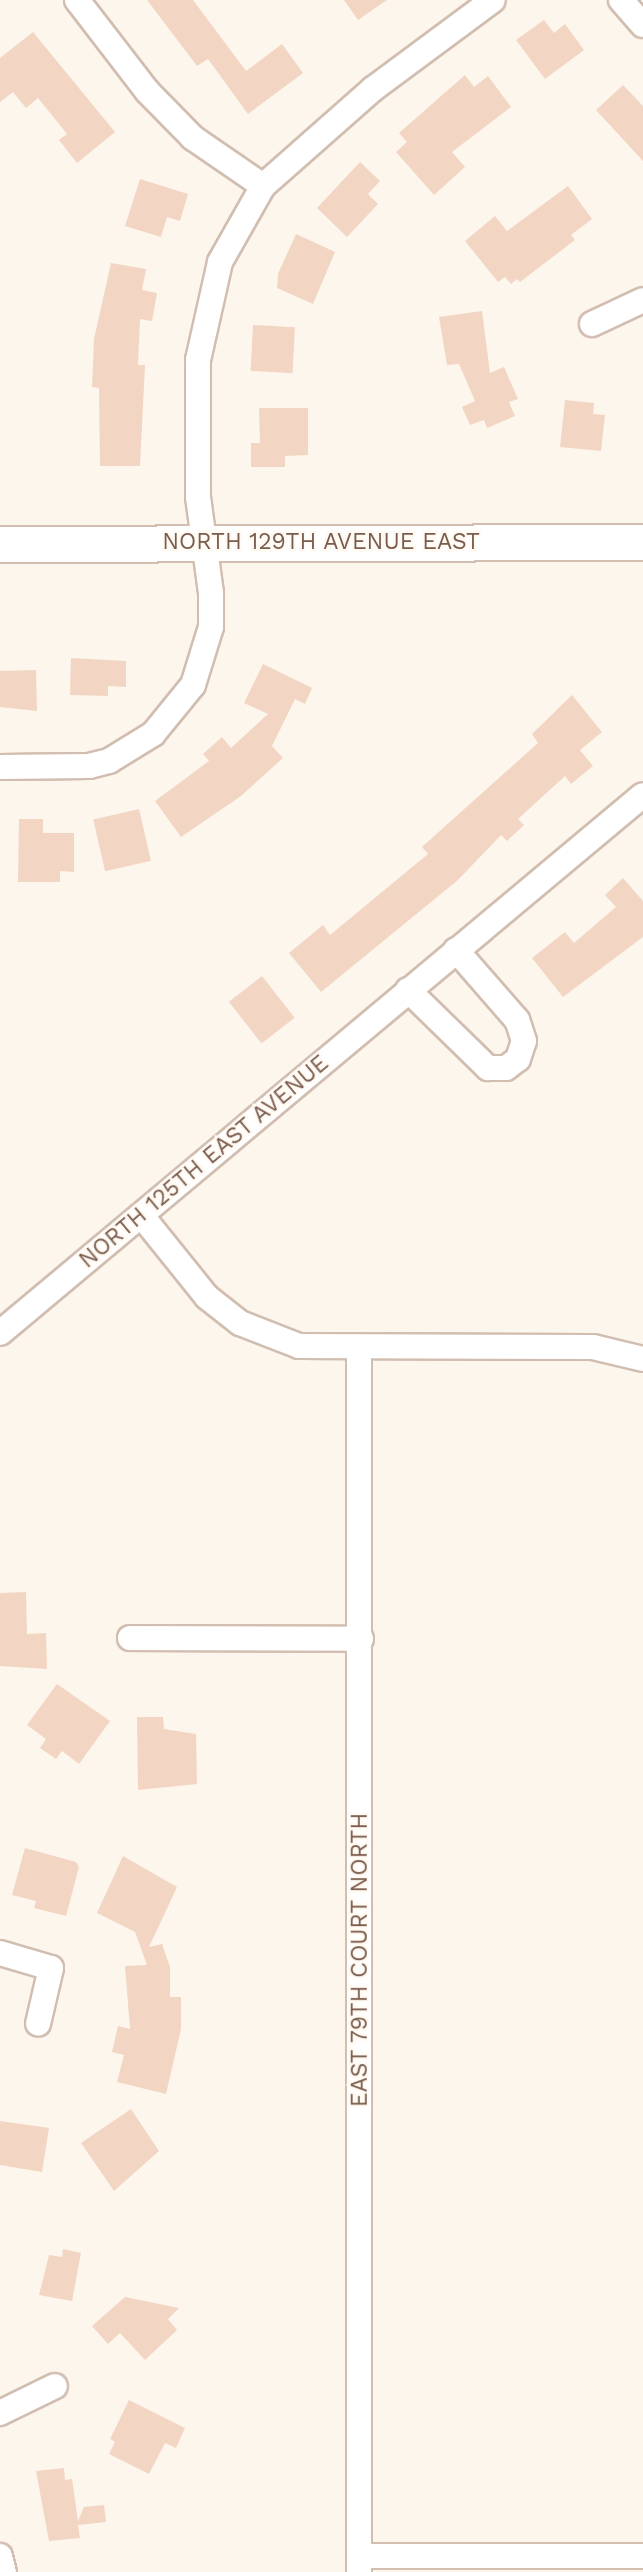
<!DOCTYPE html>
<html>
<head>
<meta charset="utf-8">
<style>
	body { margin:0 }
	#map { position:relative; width:643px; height:2572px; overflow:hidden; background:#fdf6ec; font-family:"Work Sans",sans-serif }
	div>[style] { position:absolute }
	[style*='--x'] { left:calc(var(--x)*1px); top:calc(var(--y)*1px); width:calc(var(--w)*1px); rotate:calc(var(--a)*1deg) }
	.building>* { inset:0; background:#f3d5c3; transform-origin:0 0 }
	.roads { filter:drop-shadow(2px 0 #d1beb0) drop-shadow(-2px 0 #d1beb0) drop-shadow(0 2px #d1beb0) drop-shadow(0 -2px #d1beb0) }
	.street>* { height:24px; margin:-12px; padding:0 12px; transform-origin:12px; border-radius:12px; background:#fff }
	.secondary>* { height:35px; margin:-17.5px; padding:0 17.5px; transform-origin:17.5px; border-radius:17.5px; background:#fff }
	span { translate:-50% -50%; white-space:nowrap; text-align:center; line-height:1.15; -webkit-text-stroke:5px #fffaf3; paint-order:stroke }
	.street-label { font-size:23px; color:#7a5c4d }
</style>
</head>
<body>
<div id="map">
	<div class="building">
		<div style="clip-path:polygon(147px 0,193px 0,246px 71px,282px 44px,303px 73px,248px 114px,208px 59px,197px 66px)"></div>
		<div style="clip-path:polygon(344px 0,387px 0,358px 20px)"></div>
		<div style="clip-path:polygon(544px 20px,554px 33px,565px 24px,584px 50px,545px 79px,516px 40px)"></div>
		<div style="clip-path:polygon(33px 32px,115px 132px,77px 163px,59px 140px,67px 134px,38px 98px,26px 108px,13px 92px,0 102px,0 58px)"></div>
		<div style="clip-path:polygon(465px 75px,474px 87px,488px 76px,511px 107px,452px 152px,465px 167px,434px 195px,396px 152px,407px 142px,399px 133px)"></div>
		<div style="clip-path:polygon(623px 85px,643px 106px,643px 161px,596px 110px)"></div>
		<div style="clip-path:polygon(360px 162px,380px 181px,368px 194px,378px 204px,347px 237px,317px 208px)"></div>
		<div style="clip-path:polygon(140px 179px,188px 194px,180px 221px,167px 217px,161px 237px,125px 226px)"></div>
		<div style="clip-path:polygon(568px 186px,592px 219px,571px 235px,575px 240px,520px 282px,517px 279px,511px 284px,505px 277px,498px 282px,465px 241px,495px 216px,507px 231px)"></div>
		<div style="clip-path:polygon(296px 234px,335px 252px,313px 304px,277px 288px,278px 274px)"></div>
		<div style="clip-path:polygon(111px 263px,146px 269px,142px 290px,157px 293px,152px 321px,140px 319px,138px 365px,145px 365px,140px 466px,100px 466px,99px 388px,92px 387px,94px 339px)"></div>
		<div style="clip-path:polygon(482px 311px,490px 373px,504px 367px,518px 399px,509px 402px,515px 416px,487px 428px,484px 420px,470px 425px,462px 407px,475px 401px,459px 364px,447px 365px,439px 317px)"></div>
		<div style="left:253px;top:325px;width:42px;height:46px;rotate:3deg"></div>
		<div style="clip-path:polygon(565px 400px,594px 403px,593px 414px,605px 415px,601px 451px,560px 447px)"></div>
		<div style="clip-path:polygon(259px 408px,308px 408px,308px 455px,285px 456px,285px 467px,251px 467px,251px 443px,260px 443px)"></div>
		<div style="clip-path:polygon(71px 658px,126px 661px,126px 687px,108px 686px,108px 696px,70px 695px)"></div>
		<div style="clip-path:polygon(263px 664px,312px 688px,305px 704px,295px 699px,272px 746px,283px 758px,241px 796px,181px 837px,155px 801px,209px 761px,203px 754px,222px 737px,231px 748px,268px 714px,244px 703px)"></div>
		<div style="clip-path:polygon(36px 670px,37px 711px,0 707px,0 671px)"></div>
		<div style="clip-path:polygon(572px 695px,602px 732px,580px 750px,593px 766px,571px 784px,565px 776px,518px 819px,524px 825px,507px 841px,501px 835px,458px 880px,321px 992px,289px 953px,323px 925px,330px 935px,428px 854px,422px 847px,538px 743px,532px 734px)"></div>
		<div style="left:139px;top:809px;width:53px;height:47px;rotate:77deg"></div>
		<div style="clip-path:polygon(19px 819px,43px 819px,43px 833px,74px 833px,74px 872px,60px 871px,60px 882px,18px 882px)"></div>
		<div style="clip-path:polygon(623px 878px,643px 901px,643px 937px,563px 997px,532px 958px,565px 932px,574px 943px,616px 907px,605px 895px)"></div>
		<div style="left:262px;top:976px;width:53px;height:42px;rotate:52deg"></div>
		<div style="clip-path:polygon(26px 1592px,27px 1634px,46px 1633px,47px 1669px,0 1666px,0 1593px)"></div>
		<div style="clip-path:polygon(57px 1684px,110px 1721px,79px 1764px,62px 1751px,56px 1759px,40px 1748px,46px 1739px,27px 1725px)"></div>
		<div style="clip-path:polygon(137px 1717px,163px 1717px,164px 1729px,196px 1734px,197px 1784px,138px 1790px)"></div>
		<div style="clip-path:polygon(25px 1848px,76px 1862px,79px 1867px,66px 1916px,34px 1908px,36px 1901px,12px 1895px)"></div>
		<div style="clip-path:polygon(123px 1856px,177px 1887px,149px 1947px,162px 1944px,170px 1967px,170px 1997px,181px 1997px,181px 2029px,166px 2094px,117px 2082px,124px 2055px,112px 2052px,118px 2026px,130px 2029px,125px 1966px,147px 1965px,135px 1932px,97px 1913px)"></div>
		<div style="clip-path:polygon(131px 2109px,159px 2151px,114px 2191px,81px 2143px)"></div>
		<div style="clip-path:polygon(0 2121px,49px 2128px,42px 2172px,0 2165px)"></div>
		<div style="clip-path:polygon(63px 2249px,81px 2253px,72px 2301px,39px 2295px,49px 2255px,62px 2257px)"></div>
		<div style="clip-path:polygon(125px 2297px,179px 2308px,168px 2319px,177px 2330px,145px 2360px,120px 2333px,108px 2344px,92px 2326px)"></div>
		<div style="clip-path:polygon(129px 2400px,185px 2428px,176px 2448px,165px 2443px,149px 2474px,109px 2454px,115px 2442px,110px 2439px)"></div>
		<div style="clip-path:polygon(64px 2468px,65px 2480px,72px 2479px,78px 2521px,84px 2507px,104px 2505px,106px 2522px,78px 2525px,80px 2538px,49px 2541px,36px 2471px)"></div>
	</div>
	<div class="roads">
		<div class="street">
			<div style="--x:77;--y:0;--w:115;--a:52.4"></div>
			<div style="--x:147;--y:91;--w:66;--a:45.6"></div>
			<div style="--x:193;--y:138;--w:85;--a:34.4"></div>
			<div style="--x:621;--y:0;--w:33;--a:49"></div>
			<div style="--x:592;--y:324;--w:56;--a:-25.2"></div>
			<div style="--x:0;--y:767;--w:89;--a:-0.6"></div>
			<div style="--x:89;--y:766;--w:21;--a:-14"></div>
			<div style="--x:109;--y:761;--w:52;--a:-31.5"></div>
			<div style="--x:153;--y:734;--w:63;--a:-50.8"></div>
			<div style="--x:193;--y:685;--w:61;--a:-72.8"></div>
			<div style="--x:211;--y:627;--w:34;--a:-90"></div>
			<div style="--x:211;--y:593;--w:97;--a:-97.7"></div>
			<div style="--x:198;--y:497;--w:137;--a:-90"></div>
			<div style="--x:198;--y:360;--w:100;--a:-77.3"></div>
			<div style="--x:220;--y:262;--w:87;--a:-60.5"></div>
			<div style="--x:263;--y:186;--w:147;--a:-41.4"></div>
			<div style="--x:373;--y:89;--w:149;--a:-36.6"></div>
			<div style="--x:408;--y:990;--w:112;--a:44.3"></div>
			<div style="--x:488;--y:1068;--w:18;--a:0"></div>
			<div style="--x:506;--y:1068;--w:15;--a:-37"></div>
			<div style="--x:518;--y:1059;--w:19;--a:-72"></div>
			<div style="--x:524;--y:1041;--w:22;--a:-108"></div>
			<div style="--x:517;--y:1020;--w:93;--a:-131.1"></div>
			<div style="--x:141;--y:1215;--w:105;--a:51.2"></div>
			<div style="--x:207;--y:1297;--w:42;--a:38.2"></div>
			<div style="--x:240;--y:1323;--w:63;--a:21.3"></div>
			<div style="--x:299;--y:1346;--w:294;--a:0.2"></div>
			<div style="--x:593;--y:1347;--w:51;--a:13.5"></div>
			<div style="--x:0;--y:1333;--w:838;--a:-39.92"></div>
			<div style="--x:359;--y:1348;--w:1224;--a:90"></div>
			<div style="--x:130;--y:1638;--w:231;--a:0.2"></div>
			<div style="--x:0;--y:1953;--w:53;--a:16.4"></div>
			<div style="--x:51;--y:1968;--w:57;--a:103.1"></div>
			<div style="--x:0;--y:2413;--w:61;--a:-26.1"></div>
			<div style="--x:0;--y:2556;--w:16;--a:76"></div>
			<div style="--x:359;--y:2556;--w:284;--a:0"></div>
		</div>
		<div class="secondary">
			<div style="--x:0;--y:544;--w:643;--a:-0.18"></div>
		</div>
	</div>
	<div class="street-label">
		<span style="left:321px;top:542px">NORTH 129TH AVENUE EAST</span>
		<span style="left:204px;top:1162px;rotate:-40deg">NORTH 125TH EAST AVENUE</span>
		<span style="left:360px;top:1960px;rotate:-90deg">EAST 79TH COURT NORTH</span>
	</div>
</div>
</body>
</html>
